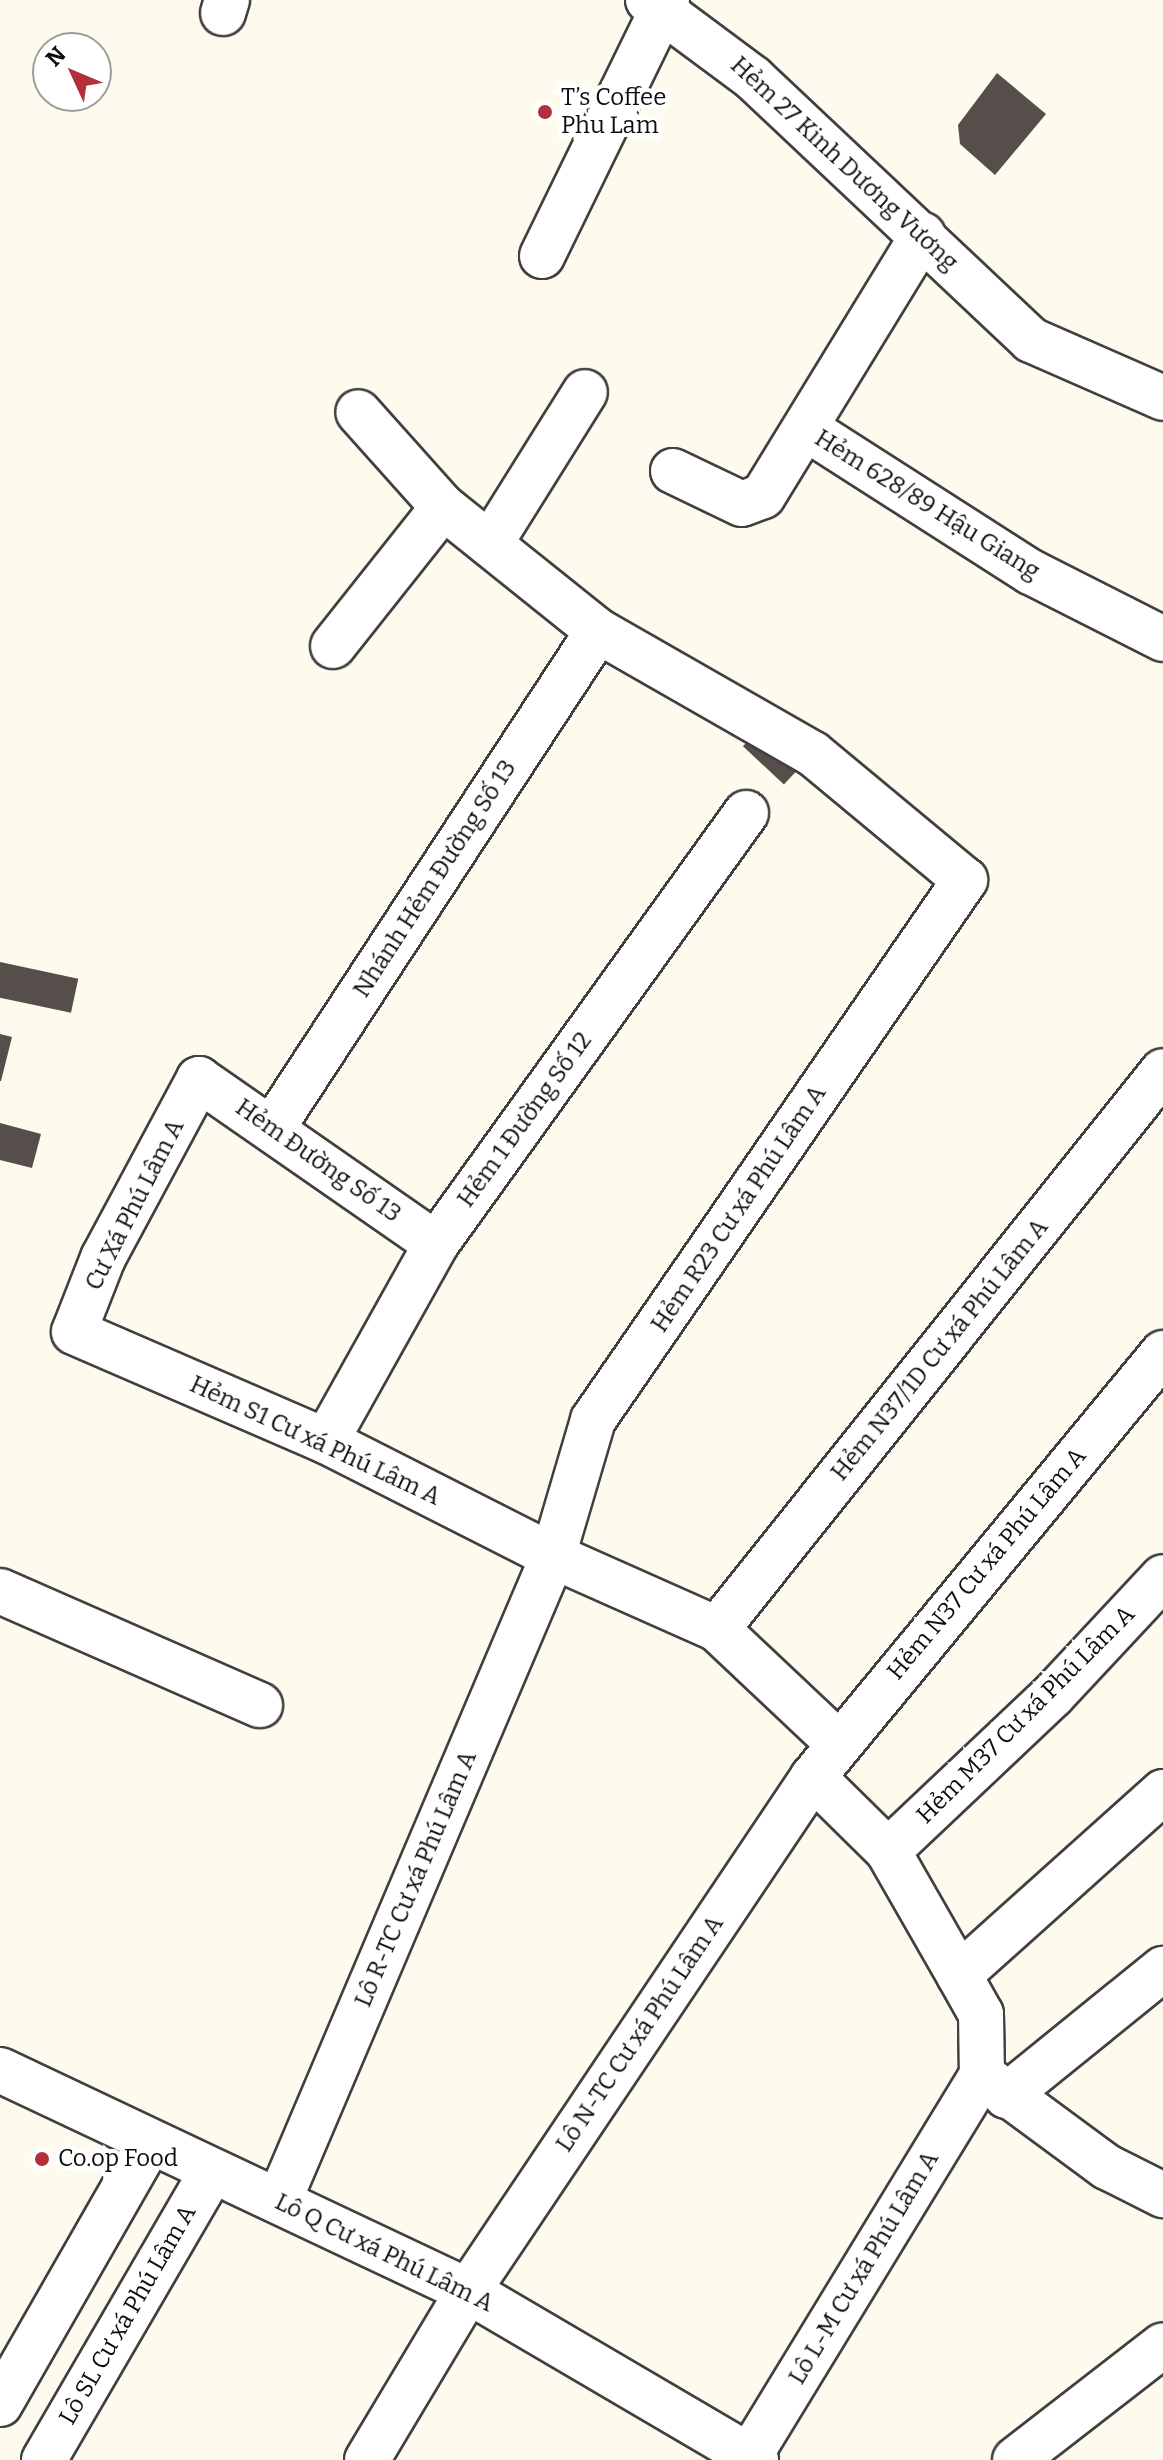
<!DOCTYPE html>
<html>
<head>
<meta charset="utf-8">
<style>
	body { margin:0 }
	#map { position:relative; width:1163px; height:2460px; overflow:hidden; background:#fefaee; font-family:Bitter,serif }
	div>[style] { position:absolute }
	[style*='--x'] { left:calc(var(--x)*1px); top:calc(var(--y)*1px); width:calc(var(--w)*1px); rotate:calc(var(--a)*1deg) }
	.building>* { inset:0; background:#554e4a; transform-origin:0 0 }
	.roads { filter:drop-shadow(2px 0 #404040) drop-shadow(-2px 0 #404040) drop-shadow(0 2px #404040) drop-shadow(0 -2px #404040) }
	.minor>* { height:44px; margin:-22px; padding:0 22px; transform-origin:22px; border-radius:22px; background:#fff }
	.dots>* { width:22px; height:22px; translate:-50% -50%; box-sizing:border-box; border:4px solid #fff; border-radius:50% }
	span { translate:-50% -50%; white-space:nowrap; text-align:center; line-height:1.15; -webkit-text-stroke:8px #fff; paint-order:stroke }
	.poi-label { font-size:24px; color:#0d0d0d }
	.left { translate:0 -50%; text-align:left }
	.street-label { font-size:24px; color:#0d0d0d }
	.north { position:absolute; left:32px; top:32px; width:80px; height:80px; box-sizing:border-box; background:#fff; border:2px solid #9e9e9e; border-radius:50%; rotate:314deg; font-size:22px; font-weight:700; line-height:32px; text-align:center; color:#0d0d0d }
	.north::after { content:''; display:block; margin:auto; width:28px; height:36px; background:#b32f3c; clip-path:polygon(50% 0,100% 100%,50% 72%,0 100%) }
</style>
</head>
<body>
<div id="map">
	<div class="building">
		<div style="clip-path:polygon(997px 73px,1046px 114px,995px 175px,960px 144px,958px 125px)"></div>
		<div style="left:760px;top:728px;width:56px;height:25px;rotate:43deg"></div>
		<div style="left:0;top:962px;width:80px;height:35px;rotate:12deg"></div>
		<div style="clip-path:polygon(0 1034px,12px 1037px,1px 1081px,0 1081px)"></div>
		<div style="clip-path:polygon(0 1123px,41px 1134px,32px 1168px,0 1160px)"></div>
	</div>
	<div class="roads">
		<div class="minor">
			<div style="--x:648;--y:0;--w:131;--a:36.6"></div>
			<div style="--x:753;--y:78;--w:382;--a:43.3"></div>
			<div style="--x:1031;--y:340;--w:144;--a:23.7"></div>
			<div style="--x:223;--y:13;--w:14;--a:-73"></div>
			<div style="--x:542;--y:256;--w:285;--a:-64"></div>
			<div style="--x:807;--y:429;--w:266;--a:32.6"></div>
			<div style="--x:1031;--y:572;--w:148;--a:26.9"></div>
			<div style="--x:673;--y:471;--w:76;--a:25.6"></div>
			<div style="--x:742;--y:504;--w:22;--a:-21"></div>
			<div style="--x:763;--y:496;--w:306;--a:-58.5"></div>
			<div style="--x:490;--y:544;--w:179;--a:-58"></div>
			<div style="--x:333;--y:646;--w:177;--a:-51.6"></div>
			<div style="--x:273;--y:1127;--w:593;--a:-56.77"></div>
			<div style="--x:436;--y:1244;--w:289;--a:-145.2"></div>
			<div style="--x:199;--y:1079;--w:203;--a:118.2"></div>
			<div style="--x:103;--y:1258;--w:79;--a:111.4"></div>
			<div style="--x:74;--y:1332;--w:275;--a:23.4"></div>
			<div style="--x:326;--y:1441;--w:254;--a:26.9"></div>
			<div style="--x:553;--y:1556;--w:180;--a:24"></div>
			<div style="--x:717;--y:1629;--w:166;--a:43.3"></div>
			<div style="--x:326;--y:1441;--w:226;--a:-60.8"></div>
			<div style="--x:436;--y:1244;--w:531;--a:-54.27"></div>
			<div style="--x:0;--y:1591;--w:284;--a:23.7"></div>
			<div style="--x:717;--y:1629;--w:714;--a:-51.37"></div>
			<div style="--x:813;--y:1777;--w:105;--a:44.6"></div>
			<div style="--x:888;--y:1851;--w:143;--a:60.2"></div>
			<div style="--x:959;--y:1975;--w:45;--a:60.6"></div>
			<div style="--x:981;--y:2014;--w:61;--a:89.1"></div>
			<div style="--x:888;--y:1851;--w:227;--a:-43.4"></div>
			<div style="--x:1053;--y:1695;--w:161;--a:-47"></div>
			<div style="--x:959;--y:1975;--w:274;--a:-41.9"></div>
			<div style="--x:0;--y:2070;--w:518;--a:25.28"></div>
			<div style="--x:468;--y:2291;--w:334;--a:30.4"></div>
			<div style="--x:982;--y:2075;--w:155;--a:36.4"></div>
			<div style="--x:1107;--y:2167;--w:63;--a:26.6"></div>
			<div style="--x:1006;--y:2096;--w:202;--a:-39"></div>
			<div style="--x:279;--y:2201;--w:701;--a:-66.98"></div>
			<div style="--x:553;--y:1556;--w:142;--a:-73.6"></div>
			<div style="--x:593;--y:1420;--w:656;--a:-55.44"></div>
			<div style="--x:965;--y:880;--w:197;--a:-140.3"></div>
			<div style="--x:813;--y:754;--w:248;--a:-150.2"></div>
			<div style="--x:598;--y:631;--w:198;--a:-141.3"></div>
			<div style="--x:443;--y:507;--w:127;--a:-131.8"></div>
			<div style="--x:0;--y:2404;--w:302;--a:-60.2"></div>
			<div style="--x:44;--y:2460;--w:334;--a:-59.8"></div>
			<div style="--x:367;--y:2460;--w:197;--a:-59.1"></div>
			<div style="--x:468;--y:2291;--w:619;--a:-56.13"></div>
			<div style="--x:813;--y:1777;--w:550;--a:-50.46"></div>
			<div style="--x:747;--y:2460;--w:451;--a:-58.6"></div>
			<div style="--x:1015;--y:2460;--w:187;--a:-37.8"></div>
		</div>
	</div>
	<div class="dots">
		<div style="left:545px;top:112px;background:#b32f3c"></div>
		<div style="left:42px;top:2159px;background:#b32f3c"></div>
	</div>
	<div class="poi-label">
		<span class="left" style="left:561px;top:112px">T’s Coffee<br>Phu Lam</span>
		<span class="left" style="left:58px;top:2159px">Co.op Food</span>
	</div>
	<div class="street-label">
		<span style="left:844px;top:164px;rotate:43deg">Hẻm 27 Kinh Dương Vương</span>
		<span style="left:927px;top:505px;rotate:32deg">Hẻm 628/89 Hậu Giang</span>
		<span style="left:435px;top:879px;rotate:-57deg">Nhánh Hẻm Đường Số 13</span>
		<span style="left:525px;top:1120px;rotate:-54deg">Hẻm 1 Đường Số 12</span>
		<span style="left:318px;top:1161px;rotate:35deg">Hẻm Đường Số 13</span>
		<span style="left:135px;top:1205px;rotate:-63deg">Cư Xá Phú Lâm A</span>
		<span style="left:739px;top:1209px;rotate:-56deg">Hẻm R23 Cư xá Phú Lâm A</span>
		<span style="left:940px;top:1350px;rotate:-51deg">Hẻm N37/1D Cư xá Phú Lâm A</span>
		<span style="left:315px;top:1441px;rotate:25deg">Hẻm S1 Cư xá Phú Lâm A</span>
		<span style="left:987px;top:1564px;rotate:-50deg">Hẻm N37 Cư xá Phú Lâm A</span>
		<span style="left:1026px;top:1715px;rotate:-45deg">Hẻm M37 Cư xá Phú Lâm A</span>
		<span style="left:416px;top:1879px;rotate:-67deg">Lô R-TC Cư xá Phú Lâm A</span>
		<span style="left:640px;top:2034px;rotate:-56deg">Lô N-TC Cư xá Phú Lâm A</span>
		<span style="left:384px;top:2253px;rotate:26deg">Lô Q Cư xá Phú Lâm A</span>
		<span style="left:864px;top:2268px;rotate:-59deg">Lô L-M Cư xá Phú Lâm A</span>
		<span style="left:128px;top:2315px;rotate:-60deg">Lô SL Cư xá Phú Lâm A</span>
	</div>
	<div class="north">N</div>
</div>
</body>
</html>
